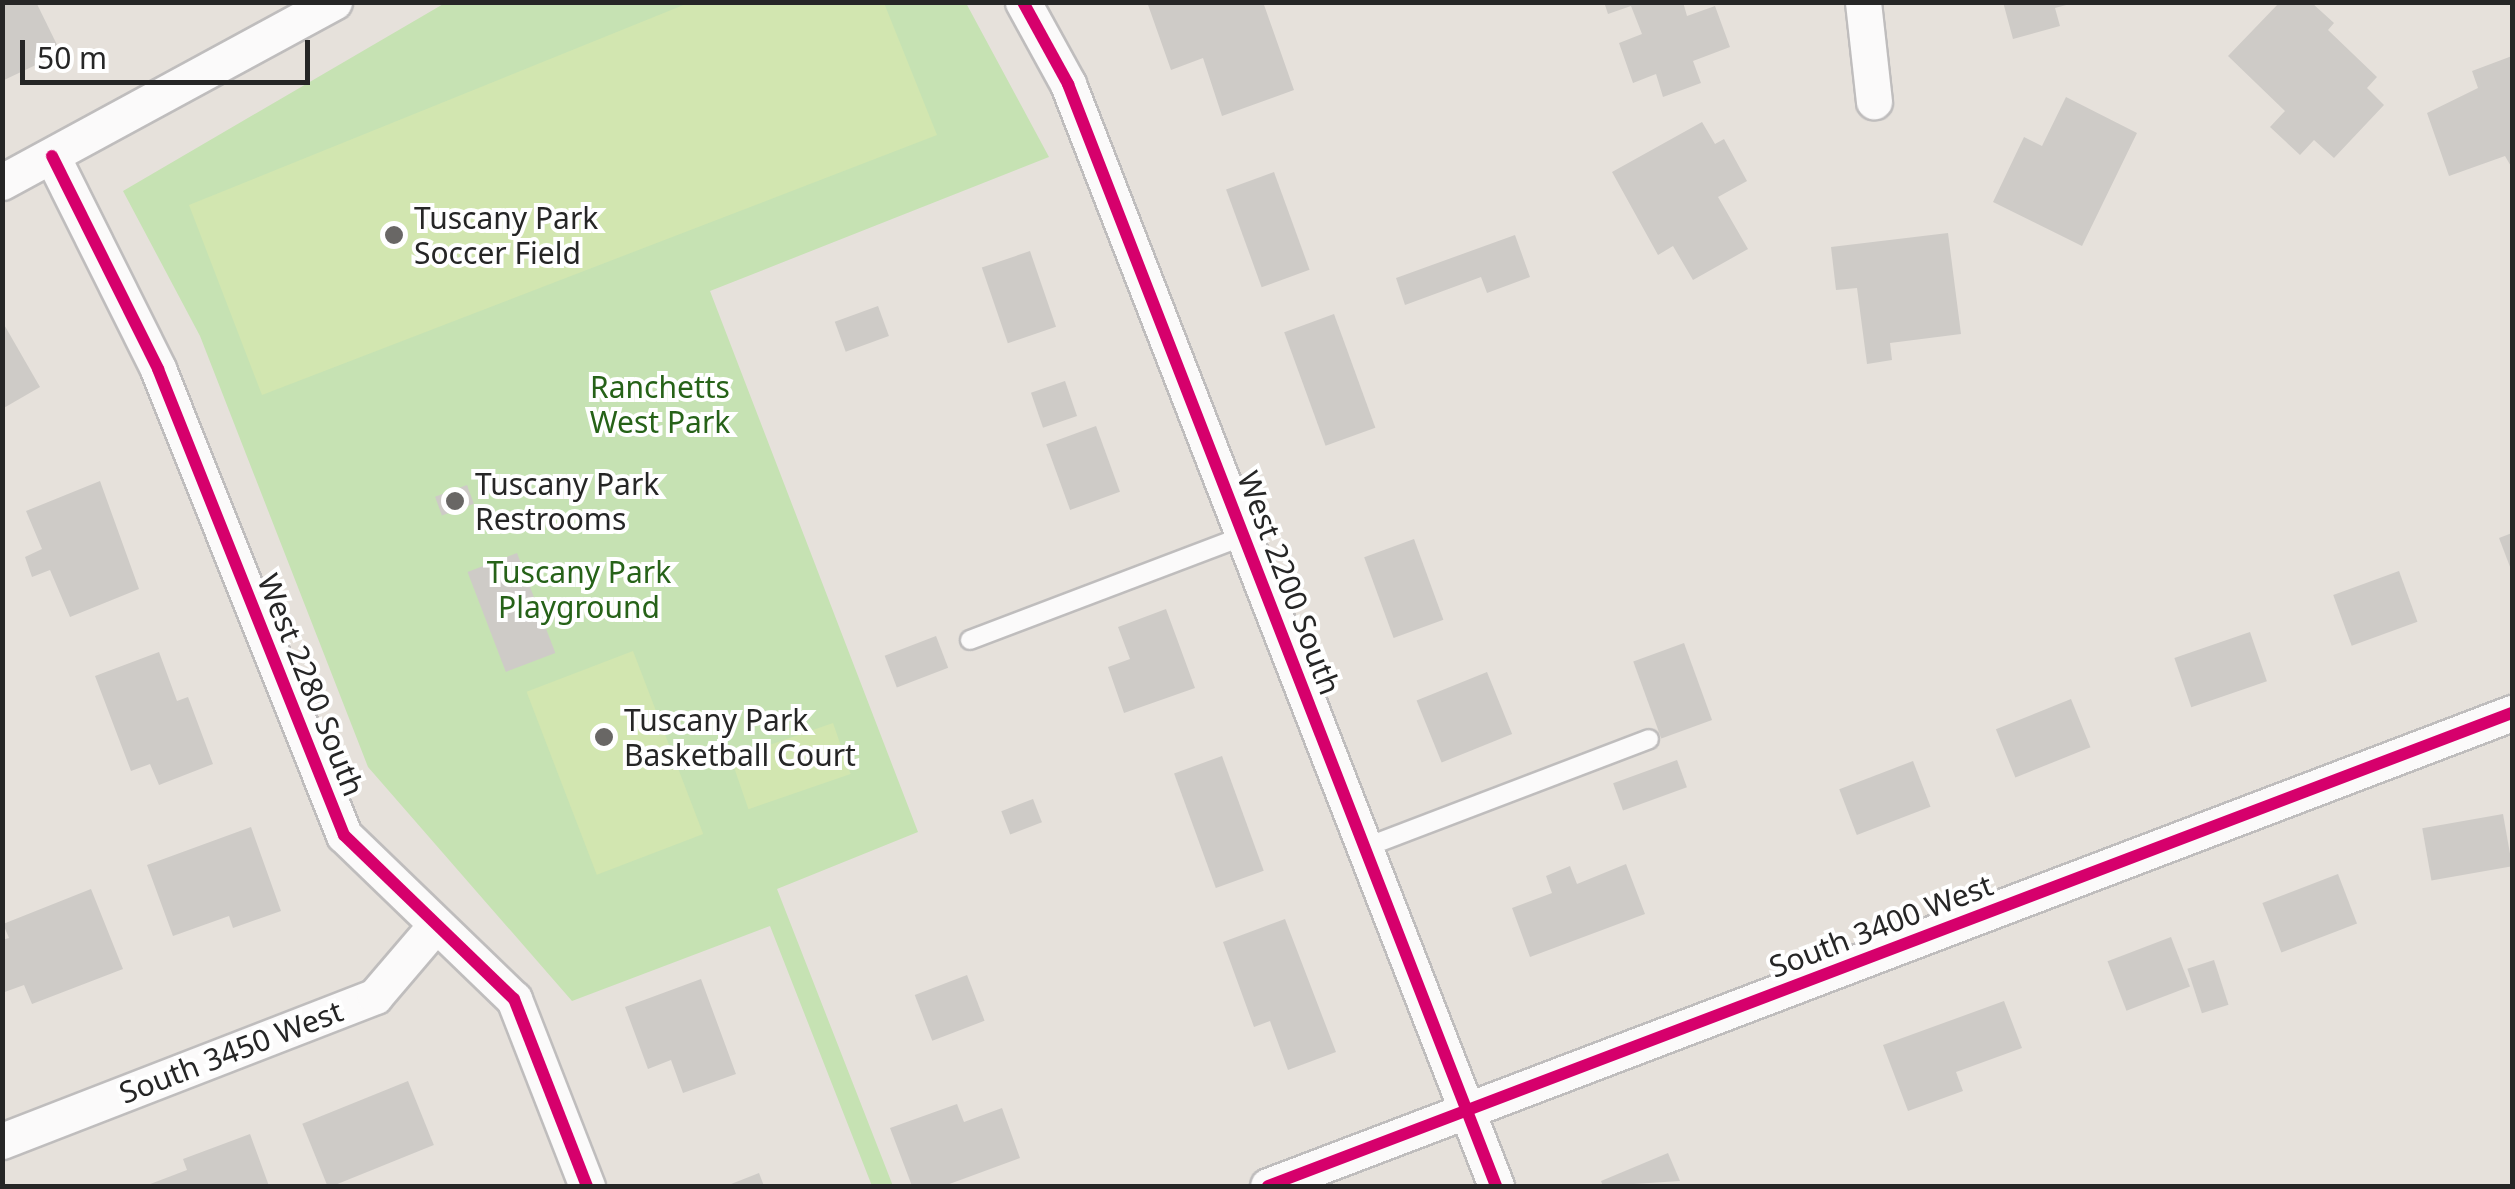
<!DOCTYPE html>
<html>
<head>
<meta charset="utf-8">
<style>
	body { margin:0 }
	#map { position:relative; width:2515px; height:1189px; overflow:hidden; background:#e6e1db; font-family:"Noto Sans",sans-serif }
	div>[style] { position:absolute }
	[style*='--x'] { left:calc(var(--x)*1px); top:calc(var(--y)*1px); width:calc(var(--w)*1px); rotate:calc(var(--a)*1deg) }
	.green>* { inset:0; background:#c6e2b3 }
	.pitch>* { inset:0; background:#d2e6b0; transform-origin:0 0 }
	.building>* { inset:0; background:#cecbc7; transform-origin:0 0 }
	.roads { filter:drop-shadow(2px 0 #bfbdbd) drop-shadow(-2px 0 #bfbdbd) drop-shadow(0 2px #bfbdbd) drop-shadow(0 -2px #bfbdbd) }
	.service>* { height:18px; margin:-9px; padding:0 9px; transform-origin:9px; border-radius:9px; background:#fbfafa }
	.minor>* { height:35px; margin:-17.5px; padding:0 17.5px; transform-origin:17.5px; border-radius:17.5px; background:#fbfafa }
	.cycleway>* { height:12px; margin:-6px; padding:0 6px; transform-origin:6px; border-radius:6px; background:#d6006c }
	.dots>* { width:28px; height:28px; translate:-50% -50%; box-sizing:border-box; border:5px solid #fff; border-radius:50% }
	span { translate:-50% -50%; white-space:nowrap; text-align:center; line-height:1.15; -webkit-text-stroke:8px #fff; paint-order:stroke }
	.poi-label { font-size:30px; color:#262626 }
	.left { translate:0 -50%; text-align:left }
	.park-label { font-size:30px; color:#266218 }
	.street-label { font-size:30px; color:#262626 }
	.frame { position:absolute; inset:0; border:5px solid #262626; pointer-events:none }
	.scale { position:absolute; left:20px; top:40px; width:290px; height:45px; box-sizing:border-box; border:5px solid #262626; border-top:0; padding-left:12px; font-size:30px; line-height:35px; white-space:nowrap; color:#262626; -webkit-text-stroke:8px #fff; paint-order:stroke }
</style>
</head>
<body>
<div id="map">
	<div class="green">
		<div style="clip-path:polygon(445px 3px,966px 3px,1049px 157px,710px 291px,918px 832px,777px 889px,893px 1186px,872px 1186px,770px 926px,572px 1001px,368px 767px,200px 336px,123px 191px)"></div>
	</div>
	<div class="pitch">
		<div style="clip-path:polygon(691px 2px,884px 3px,937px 135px,262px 395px,189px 205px)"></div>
		<div style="left:633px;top:651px;width:196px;height:114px;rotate:69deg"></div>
		<div style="left:833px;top:723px;width:54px;height:108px;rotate:71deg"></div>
	</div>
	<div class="building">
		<div style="clip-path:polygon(2px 2px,36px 2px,61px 53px,2px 81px)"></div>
		<div style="clip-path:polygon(1147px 2px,1263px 2px,1294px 90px,1222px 116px,1203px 58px,1171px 70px)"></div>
		<div style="clip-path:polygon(1604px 2px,1683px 2px,1687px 16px,1715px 6px,1730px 47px,1693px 61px,1701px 83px,1663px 97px,1656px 74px,1633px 83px,1619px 43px,1642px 34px,1631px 6px,1608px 14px)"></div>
		<div style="clip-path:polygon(2003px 2px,2070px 2px,2070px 4px,2055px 8px,2060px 26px,2013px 39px)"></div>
		<div style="clip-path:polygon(2279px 3px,2312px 3px,2334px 23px,2328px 30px,2377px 77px,2367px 88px,2384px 105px,2334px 158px,2314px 140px,2300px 155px,2270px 127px,2285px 111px,2228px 56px)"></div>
		<div style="clip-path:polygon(2512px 56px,2512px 168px,2505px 156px,2449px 176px,2427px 113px,2478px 88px,2472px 71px)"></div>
		<div style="clip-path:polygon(2066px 97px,2137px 133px,2082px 246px,1993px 202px,2024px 137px,2042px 146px)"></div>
		<div style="clip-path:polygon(1702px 122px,1715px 144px,1724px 139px,1747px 181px,1718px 197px,1748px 249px,1693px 280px,1673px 246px,1658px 255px,1612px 172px)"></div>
		<div style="left:1274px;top:172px;width:104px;height:51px;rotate:70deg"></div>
		<div style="clip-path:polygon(1948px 233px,1961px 334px,1890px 343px,1892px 360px,1867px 364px,1857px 288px,1836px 290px,1831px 247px)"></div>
		<div style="clip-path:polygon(1515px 235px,1530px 277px,1487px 293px,1481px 277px,1405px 305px,1396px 278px)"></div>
		<div style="left:1030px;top:251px;width:80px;height:51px;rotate:71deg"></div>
		<div style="left:878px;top:306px;width:32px;height:46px;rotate:70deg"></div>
		<div style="left:1334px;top:314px;width:121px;height:53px;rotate:70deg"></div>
		<div style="clip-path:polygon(2px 321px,40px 387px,2px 409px)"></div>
		<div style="left:1065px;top:381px;width:37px;height:36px;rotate:71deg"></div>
		<div style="left:1096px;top:426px;width:70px;height:53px;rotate:70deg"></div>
		<div style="clip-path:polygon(100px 481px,139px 589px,70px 617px,50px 570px,32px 577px,25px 557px,42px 549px,26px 511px)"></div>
		<div style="left:467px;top:485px;width:20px;height:34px;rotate:70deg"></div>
		<div style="clip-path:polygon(2512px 533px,2512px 572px,2499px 538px)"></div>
		<div style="left:1414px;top:539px;width:86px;height:53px;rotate:70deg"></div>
		<div style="left:517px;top:553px;width:107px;height:53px;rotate:69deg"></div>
		<div style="left:2399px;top:571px;width:54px;height:70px;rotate:70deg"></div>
		<div style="clip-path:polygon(1166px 609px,1195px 688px,1124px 713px,1108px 667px,1130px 659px,1118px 627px)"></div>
		<div style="left:2250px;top:632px;width:52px;height:80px;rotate:71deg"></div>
		<div style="left:936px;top:636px;width:34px;height:55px;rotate:69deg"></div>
		<div style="left:1684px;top:643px;width:82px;height:54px;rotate:70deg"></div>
		<div style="clip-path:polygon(159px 652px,177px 701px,188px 697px,213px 764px,159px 785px,150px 764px,131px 771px,95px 676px)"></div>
		<div style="left:1487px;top:672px;width:67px;height:76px;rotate:68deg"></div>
		<div style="left:2071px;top:699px;width:52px;height:81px;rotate:68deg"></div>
		<div style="left:1222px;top:756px;width:122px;height:51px;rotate:70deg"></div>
		<div style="left:1677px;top:760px;width:29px;height:68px;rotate:70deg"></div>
		<div style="left:1913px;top:761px;width:49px;height:79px;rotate:69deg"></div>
		<div style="left:1033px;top:799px;width:25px;height:34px;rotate:69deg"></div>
		<div style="left:2503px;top:814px;width:53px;height:82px;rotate:80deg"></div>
		<div style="clip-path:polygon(251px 827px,281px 911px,233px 928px,229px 916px,173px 936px,147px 865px)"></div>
		<div style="clip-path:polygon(1626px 864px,1645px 914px,1530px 957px,1512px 908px,1552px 893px,1546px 876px,1570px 866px,1577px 884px)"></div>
		<div style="left:2338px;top:874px;width:53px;height:81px;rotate:69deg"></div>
		<div style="clip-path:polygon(91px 889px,123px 969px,32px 1004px,24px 985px,2px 993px,2px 940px,9px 938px,3px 924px)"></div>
		<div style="clip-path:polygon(1285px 919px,1336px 1052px,1288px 1070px,1270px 1021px,1254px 1027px,1223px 942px)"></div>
		<div style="left:2171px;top:937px;width:53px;height:68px;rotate:69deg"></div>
		<div style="left:2214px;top:960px;width:47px;height:28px;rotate:72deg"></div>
		<div style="left:967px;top:975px;width:49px;height:56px;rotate:69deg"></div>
		<div style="clip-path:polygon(701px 979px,736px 1074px,683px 1093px,671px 1060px,648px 1069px,625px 1007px)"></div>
		<div style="clip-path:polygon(2004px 1001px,2022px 1048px,1956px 1072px,1963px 1091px,1908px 1111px,1883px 1045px)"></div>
		<div style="left:408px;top:1081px;width:69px;height:114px;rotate:68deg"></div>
		<div style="clip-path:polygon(957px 1104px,964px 1122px,1002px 1108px,1020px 1158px,944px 1186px,912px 1186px,890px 1128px)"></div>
		<div style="clip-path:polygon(250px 1134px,269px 1186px,145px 1186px,187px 1170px,183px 1159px)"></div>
		<div style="clip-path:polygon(1668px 1153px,1680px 1181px,1603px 1186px,1601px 1181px)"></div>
		<div style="clip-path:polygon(759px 1173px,764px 1186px,726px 1186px)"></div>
	</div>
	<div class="roads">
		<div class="service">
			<div style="--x:970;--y:640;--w:293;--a:-20.8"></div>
			<div style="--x:1364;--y:848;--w:305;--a:-20.9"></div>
		</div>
		<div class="minor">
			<div style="--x:1023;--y:2;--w:94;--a:61.2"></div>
			<div style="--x:1068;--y:84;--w:1182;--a:68.77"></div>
			<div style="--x:1863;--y:2;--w:100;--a:83.7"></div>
			<div style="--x:52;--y:156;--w:238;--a:63.5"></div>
			<div style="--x:158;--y:369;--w:502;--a:68.24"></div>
			<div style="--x:344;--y:835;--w:236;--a:44"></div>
			<div style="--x:514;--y:999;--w:201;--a:68.7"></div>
			<div style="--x:2;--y:182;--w:378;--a:-28.5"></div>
			<div style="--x:2;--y:1141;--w:400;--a:-21.2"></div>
			<div style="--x:375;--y:996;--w:91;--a:-49.5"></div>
			<div style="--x:1268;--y:1186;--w:1331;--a:-20.82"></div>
		</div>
	</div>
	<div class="cycleway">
		<div style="--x:1023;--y:2;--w:94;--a:61.2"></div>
		<div style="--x:1068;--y:84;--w:1182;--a:68.77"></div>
		<div style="--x:52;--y:156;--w:238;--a:63.5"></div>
		<div style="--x:158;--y:369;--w:502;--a:68.24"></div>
		<div style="--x:344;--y:835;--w:236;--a:44"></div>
		<div style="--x:514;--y:999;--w:201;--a:68.7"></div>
		<div style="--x:1268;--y:1186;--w:1331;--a:-20.82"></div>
	</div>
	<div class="dots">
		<div style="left:394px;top:235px;background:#696765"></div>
		<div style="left:455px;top:501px;background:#696765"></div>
		<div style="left:604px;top:737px;background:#696765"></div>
	</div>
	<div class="poi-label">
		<span class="left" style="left:414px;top:235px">Tuscany Park<br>Soccer Field</span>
		<span class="left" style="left:475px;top:501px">Tuscany Park<br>Restrooms</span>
		<span class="left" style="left:624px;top:737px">Tuscany Park<br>Basketball Court</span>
	</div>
	<div class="park-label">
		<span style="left:660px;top:404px">Ranchetts<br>West Park</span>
		<span style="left:579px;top:589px">Tuscany Park<br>Playground</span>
	</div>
	<div class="street-label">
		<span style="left:1289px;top:583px;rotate:69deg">West 2200 South</span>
		<span style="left:311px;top:685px;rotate:68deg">West 2280 South</span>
		<span style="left:1881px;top:926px;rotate:-21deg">South 3400 West</span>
		<span style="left:231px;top:1052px;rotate:-21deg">South 3450 West</span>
	</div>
	<div class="frame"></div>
	<div class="scale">50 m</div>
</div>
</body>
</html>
